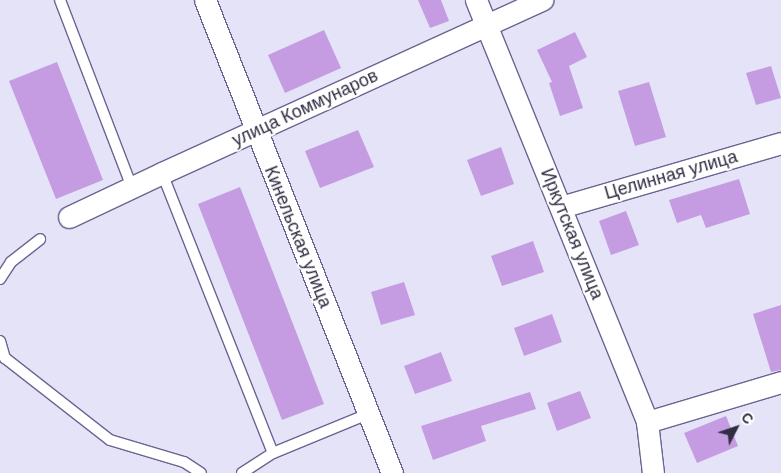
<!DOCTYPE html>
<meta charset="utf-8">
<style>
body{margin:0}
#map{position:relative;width:781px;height:473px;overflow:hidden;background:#e5e3f8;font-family:"DM Sans",sans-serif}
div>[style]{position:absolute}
.building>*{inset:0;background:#c59ce1}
.roads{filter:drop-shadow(1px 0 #6b6492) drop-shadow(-1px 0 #6b6492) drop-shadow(0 1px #6b6492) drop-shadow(0 -1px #6b6492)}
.service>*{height:10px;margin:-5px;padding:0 5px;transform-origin:5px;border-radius:5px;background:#fff}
.minor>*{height:21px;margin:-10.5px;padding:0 10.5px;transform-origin:10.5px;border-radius:10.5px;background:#fff}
span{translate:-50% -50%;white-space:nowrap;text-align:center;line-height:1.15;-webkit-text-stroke:4px #fff;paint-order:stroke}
.street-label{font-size:18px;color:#312e43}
.north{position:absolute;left:711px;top:403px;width:50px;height:50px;-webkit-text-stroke:4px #fff;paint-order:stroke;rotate:49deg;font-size:14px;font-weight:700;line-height:20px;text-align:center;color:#312e43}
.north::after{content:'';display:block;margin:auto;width:18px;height:22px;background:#312e43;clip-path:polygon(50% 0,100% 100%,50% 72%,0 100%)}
</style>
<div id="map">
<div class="building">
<div style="clip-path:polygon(418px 0,441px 0,449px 21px,430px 28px)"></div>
<div style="clip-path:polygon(324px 30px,341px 68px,285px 93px,268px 55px)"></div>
<div style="clip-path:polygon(575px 32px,587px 57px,569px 66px,583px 108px,560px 116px,549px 83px,552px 82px,537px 50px)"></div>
<div style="clip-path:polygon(57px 62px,103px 180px,56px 199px,9px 81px)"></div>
<div style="clip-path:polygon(771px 66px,781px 98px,756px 105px,746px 73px)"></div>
<div style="clip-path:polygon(649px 82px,666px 137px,635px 146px,618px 91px)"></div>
<div style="clip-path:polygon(358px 130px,374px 167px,320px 188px,305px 151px)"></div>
<div style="clip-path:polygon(501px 147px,514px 184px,481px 196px,467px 160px)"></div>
<div style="clip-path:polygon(739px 179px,750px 214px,706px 228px,701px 215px,677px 223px,669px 200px)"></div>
<div style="clip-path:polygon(240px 187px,324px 404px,282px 420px,198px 204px)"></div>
<div style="clip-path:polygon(626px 211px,639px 245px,611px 255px,599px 221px)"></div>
<div style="clip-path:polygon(533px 241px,544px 272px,502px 286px,491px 256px)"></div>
<div style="clip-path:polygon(404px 282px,415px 315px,381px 325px,371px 292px)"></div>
<div style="clip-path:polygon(781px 305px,781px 370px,771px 372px,753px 314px)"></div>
<div style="clip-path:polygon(552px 314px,562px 342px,524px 356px,514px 328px)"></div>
<div style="clip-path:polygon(441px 352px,452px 381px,415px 394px,404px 366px)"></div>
<div style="clip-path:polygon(580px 391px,591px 418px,557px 431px,547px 403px)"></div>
<div style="clip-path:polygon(530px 392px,536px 409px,481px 426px,486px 441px,433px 460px,421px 426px)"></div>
<div style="clip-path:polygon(726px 416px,738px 446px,697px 463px,684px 433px)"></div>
</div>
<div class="roads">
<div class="service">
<div style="left:60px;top:0;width:201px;rotate:69deg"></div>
<div style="left:162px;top:173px;width:301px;rotate:68.4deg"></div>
<div style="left:0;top:279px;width:20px;rotate:-57deg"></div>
<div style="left:11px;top:262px;width:37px;rotate:-38deg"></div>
<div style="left:0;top:341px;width:18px;rotate:74deg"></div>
<div style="left:5px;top:358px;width:133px;rotate:38deg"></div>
<div style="left:110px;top:440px;width:77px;rotate:16.6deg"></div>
<div style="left:184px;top:462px;width:20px;rotate:33deg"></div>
<div style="left:242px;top:473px;width:37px;rotate:-33deg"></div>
<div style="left:273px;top:453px;width:103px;rotate:-22.3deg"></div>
</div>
<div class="minor">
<div style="left:205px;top:0;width:509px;rotate:68.43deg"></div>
<div style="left:476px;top:0;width:455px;rotate:67.9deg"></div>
<div style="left:647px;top:422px;width:51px;rotate:83.3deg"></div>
<div style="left:561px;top:207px;width:229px;rotate:-16.2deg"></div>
<div style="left:69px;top:217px;width:103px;rotate:-25.3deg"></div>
<div style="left:162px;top:173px;width:418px;rotate:-24.5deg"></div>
<div style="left:647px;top:422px;width:140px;rotate:-16.6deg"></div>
</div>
</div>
<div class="street-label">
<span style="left:305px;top:108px;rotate:-25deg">улица Коммунаров</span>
<span style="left:671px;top:175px;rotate:-16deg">Целинная улица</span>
<span style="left:572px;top:234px;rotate:68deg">Иркутская улица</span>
<span style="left:298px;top:237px;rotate:68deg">Кинельская улица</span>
</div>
<div class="north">С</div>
</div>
